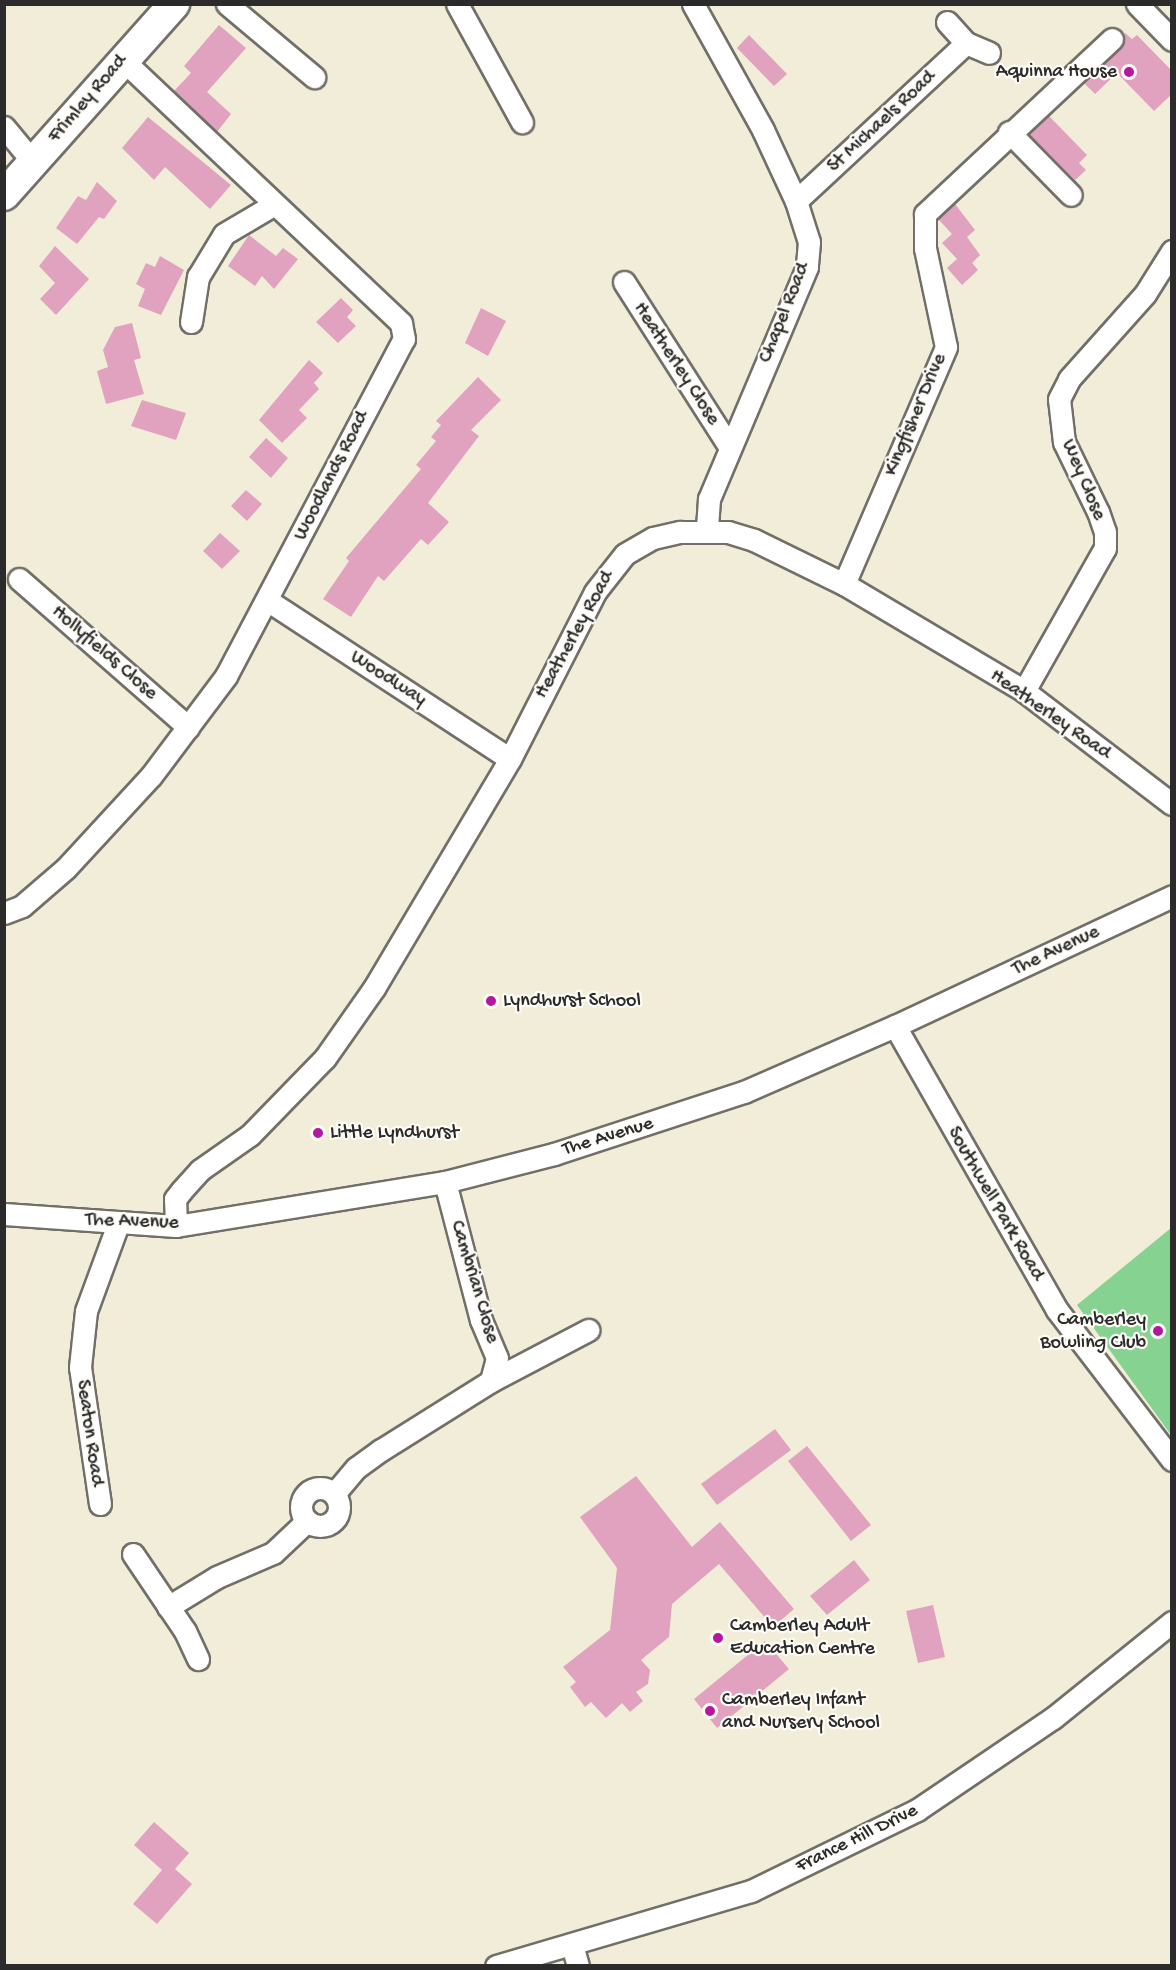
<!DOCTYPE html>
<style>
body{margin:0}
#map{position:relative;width:1176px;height:1970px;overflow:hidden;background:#f2edd8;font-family:"Gochi Hand",sans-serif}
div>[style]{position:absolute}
.green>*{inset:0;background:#86d290}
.building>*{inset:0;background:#e1a2bf}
.roads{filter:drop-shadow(2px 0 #716f68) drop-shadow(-2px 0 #716f68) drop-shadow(0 2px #716f68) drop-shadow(0 -2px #716f68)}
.street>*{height:21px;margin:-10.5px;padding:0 10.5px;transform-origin:10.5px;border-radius:10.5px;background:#fff}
.street>.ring{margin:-10.5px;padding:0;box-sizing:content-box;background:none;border:21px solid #fff;border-radius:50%}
.secondary>*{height:30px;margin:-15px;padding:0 15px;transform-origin:15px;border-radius:15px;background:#fff}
.dots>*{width:16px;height:16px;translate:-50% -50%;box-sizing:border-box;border:3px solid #fdfcf7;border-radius:50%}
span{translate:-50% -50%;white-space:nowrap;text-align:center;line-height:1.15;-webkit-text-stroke:4.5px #fdfcf7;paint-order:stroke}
.poi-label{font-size:20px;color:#2b2b2b}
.right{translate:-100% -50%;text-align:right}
.left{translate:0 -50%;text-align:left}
.street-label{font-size:20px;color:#2b2b2b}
.frame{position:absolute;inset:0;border:6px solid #2b2b2b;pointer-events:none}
</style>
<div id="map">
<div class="green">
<div style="clip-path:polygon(1171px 1228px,1171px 1435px,1077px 1305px)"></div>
</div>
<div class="building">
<div style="clip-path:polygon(219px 25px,246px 48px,207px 92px,231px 114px,217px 132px,174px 91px,191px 73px,184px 66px)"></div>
<div style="clip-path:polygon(1125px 33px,1132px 39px,1137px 35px,1172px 71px,1172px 94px,1154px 111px,1117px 73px,1095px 94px,1084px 83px,1121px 48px)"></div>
<div style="clip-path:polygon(749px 35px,787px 74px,774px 86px,737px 48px)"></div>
<div style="clip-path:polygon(1049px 116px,1087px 155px,1079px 163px,1086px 170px,1075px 180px,1029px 134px)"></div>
<div style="clip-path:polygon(148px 117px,231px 185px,210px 209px,165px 167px,154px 180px,122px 148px)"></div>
<div style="clip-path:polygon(97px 182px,117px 201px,104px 219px,99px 217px,77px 244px,56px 228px,78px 196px,86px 200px)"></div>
<div style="clip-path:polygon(955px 204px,975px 230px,967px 237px,980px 255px,972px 263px,978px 270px,962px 285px,947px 268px,957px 259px,942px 243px,952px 234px,938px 219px)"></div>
<div style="clip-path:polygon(249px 235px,276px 256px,283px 248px,298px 259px,274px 289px,262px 276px,255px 286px,228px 266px)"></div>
<div style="clip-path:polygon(55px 246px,89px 279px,56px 315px,40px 299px,55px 283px,39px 266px)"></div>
<div style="clip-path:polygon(160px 256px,184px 270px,161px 315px,138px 306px,145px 289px,136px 284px,146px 263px,155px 267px)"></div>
<div style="clip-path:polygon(341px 298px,353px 310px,347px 317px,356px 326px,338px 343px,316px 322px)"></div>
<div style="clip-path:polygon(481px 308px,506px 321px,488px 356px,465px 343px)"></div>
<div style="clip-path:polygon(132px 323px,141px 358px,134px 360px,144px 394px,106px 404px,97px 371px,108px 367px,103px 350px,115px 327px)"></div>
<div style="clip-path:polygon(309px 360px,323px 373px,314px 383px,319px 389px,299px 410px,307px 418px,282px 443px,259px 420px)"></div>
<div style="clip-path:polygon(478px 377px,501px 400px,471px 430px,479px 436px,428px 503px,449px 522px,428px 545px,421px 539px,384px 581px,378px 576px,351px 617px,323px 599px,349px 561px,346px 558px,421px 469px,416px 465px,436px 441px,431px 437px,441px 425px,436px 421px)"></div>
<div style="clip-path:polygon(142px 400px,186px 413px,176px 440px,131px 426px)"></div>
<div style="clip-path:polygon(266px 438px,288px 458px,271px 478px,249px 457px)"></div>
<div style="clip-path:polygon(246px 490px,262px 504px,247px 521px,231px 506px)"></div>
<div style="clip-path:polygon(220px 533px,240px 551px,222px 569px,203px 551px)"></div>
<div style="clip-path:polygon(775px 1429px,791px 1450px,717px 1505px,701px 1484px)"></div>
<div style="clip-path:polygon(807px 1446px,871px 1525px,851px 1541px,788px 1461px)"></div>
<div style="clip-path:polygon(636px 1476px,692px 1547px,720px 1522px,794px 1609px,773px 1627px,719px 1564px,672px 1604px,669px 1637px,641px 1660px,650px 1670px,648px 1684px,636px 1692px,643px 1701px,630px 1712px,622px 1703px,606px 1718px,591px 1702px,585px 1707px,570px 1687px,576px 1682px,563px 1667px,610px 1630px,617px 1568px,580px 1517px)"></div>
<div style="clip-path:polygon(854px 1560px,870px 1580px,827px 1615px,810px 1596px)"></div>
<div style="clip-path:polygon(933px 1605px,945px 1657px,918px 1663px,906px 1611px)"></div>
<div style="clip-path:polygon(765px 1641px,789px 1669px,717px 1728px,694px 1699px)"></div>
<div style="clip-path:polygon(154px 1822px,189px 1853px,175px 1869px,192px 1884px,157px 1924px,133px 1904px,162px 1870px,134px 1845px)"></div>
</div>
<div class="roads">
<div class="street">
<div style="left:227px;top:4px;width:114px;rotate:40deg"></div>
<div style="left:457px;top:4px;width:135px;rotate:61.2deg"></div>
<div style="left:693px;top:4px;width:144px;rotate:60.9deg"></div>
<div style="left:763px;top:130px;width:78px;rotate:65.1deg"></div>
<div style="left:796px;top:201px;width:43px;rotate:72.4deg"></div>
<div style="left:809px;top:242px;width:25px;rotate:95deg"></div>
<div style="left:807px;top:267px;width:252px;rotate:112.9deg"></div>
<div style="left:709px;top:499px;width:31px;rotate:94deg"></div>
<div style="left:1137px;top:4px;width:50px;rotate:45.8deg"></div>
<div style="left:947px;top:22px;width:28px;rotate:48deg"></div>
<div style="left:966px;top:43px;width:25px;rotate:23deg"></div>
<div style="left:4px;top:127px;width:45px;rotate:50.4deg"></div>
<div style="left:1009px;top:132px;width:88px;rotate:45.5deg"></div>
<div style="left:796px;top:201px;width:232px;rotate:-42.9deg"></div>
<div style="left:624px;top:282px;width:195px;rotate:57.4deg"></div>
<div style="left:191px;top:322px;width:46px;rotate:-81.2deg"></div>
<div style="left:198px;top:277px;width:50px;rotate:-58.8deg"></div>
<div style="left:224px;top:234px;width:59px;rotate:-30.5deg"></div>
<div style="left:19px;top:579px;width:225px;rotate:41.2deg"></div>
<div style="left:844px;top:584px;width:258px;rotate:-66.7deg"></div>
<div style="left:946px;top:347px;width:101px;rotate:-102deg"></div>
<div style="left:925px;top:248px;width:34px;rotate:-90deg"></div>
<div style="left:925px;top:214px;width:256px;rotate:-43.1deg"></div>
<div style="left:267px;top:600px;width:290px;rotate:33.2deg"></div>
<div style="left:1024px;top:691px;width:164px;rotate:-60.5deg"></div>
<div style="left:1105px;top:548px;width:16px;rotate:-90deg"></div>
<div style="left:1105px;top:532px;width:21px;rotate:-109deg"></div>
<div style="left:1098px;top:512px;width:78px;rotate:-115.9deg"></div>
<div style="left:1064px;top:442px;width:43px;rotate:-96.6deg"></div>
<div style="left:1059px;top:399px;width:22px;rotate:-63deg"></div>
<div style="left:1069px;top:379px;width:114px;rotate:-48.2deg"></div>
<div style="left:1145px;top:294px;width:51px;rotate:-57.9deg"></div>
<div style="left:4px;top:913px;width:19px;rotate:-21deg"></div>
<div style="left:22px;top:906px;width:58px;rotate:-40.8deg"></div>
<div style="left:66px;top:868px;width:125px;rotate:-47.3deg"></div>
<div style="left:151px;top:776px;width:125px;rotate:-53.1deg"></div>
<div style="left:226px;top:676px;width:381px;rotate:-62.2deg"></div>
<div style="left:404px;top:339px;width:16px;rotate:-101deg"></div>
<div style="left:401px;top:323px;width:383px;rotate:-136.6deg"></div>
<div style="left:895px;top:1026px;width:327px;rotate:60.3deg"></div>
<div style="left:1057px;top:1310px;width:189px;rotate:52.5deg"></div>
<div style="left:445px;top:1182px;width:143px;rotate:75.4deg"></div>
<div style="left:481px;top:1320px;width:41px;rotate:67.2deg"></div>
<div style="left:497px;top:1358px;width:24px;rotate:105deg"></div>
<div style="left:4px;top:1214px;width:172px;rotate:4deg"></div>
<div style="left:176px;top:1226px;width:273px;rotate:-9.3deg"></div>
<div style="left:445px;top:1182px;width:113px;rotate:-14.4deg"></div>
<div style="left:554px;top:1154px;width:200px;rotate:-18.1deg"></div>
<div style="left:744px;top:1092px;width:165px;rotate:-23.6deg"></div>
<div style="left:895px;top:1026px;width:306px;rotate:-25.1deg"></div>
<div style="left:176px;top:1226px;width:27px;rotate:-92deg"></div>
<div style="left:175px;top:1199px;width:11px;rotate:-52deg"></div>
<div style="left:182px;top:1190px;width:27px;rotate:-48deg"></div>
<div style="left:200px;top:1170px;width:61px;rotate:-35deg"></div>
<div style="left:250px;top:1135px;width:107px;rotate:-45.8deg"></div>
<div style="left:325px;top:1058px;width:85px;rotate:-55deg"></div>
<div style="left:374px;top:988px;width:266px;rotate:-59.3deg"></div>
<div style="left:510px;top:759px;width:187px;rotate:-63deg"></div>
<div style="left:595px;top:592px;width:48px;rotate:-51.7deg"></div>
<div style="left:625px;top:554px;width:32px;rotate:-30deg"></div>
<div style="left:653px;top:538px;width:28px;rotate:-13deg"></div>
<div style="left:680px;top:532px;width:48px"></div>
<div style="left:728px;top:532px;width:27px;rotate:17deg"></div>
<div style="left:754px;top:540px;width:100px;rotate:26.1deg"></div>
<div style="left:844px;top:584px;width:209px;rotate:30.7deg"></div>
<div style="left:1024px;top:691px;width:186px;rotate:37.4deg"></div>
<div class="ring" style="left:301px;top:1488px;width:17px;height:17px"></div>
<div style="left:334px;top:1494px;width:34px;rotate:-50deg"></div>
<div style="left:356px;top:1468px;width:31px;rotate:-36deg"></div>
<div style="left:381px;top:1450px;width:130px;rotate:-32.1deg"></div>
<div style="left:491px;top:1381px;width:110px;rotate:-27.7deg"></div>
<div style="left:100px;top:1504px;width:138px;rotate:-98.3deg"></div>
<div style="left:80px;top:1367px;width:56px;rotate:-83.9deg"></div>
<div style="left:86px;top:1311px;width:93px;rotate:-69.8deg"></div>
<div style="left:133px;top:1554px;width:93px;rotate:56deg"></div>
<div style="left:185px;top:1631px;width:31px;rotate:65deg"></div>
<div style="left:168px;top:1607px;width:57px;rotate:-31.5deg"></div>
<div style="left:217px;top:1577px;width:61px;rotate:-23.2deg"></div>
<div style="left:273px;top:1553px;width:47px;rotate:-43.3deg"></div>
<div style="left:572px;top:1945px;width:22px;rotate:74deg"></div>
<div style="left:496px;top:1966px;width:266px;rotate:-16.4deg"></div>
<div style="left:751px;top:1891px;width:185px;rotate:-26deg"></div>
<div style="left:917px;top:1810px;width:164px;rotate:-34.1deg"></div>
<div style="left:1053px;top:1718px;width:153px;rotate:-38.9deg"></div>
</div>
<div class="secondary">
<div style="left:4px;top:195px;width:256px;rotate:-48.3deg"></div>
</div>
</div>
<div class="dots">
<div style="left:1129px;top:72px;background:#b5179e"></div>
<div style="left:491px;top:1001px;background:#b5179e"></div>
<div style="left:318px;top:1133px;background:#b5179e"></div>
<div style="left:1158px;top:1331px;background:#b5179e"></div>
<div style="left:718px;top:1638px;background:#b5179e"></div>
<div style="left:710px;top:1711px;background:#b5179e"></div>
</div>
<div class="poi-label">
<span class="right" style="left:1117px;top:72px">Aquinna House</span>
<span class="left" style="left:503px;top:1001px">Lyndhurst School</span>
<span class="left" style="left:330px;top:1133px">Little Lyndhurst</span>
<span class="right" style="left:1146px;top:1332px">Camberley<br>Bowling Club</span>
<span class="left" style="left:730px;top:1638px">Camberley Adult<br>Education Centre</span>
<span class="left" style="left:722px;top:1712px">Camberley Infant<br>and Nursery School</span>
</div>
<div class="street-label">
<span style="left:88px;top:99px;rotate:-49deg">Frimley Road</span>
<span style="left:882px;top:122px;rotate:-43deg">St Michaels Road</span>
<span style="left:785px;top:313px;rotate:-68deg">Chapel Road</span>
<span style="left:676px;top:364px;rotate:57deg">Heatherley Close</span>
<span style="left:916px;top:415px;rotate:-67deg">Kingfisher Drive</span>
<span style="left:332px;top:476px;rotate:-63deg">Woodlands Road</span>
<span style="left:1083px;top:480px;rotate:67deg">Wey Close</span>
<span style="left:575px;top:635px;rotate:-61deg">Heatherley Road</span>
<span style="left:104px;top:653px;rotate:41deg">Hollyfields Close</span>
<span style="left:388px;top:679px;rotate:33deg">Woodway</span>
<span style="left:1050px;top:715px;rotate:35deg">Heatherley Road</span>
<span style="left:1056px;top:951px;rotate:-25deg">The Avenue</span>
<span style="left:608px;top:1137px;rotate:-17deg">The Avenue</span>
<span style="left:995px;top:1204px;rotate:60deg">Southwell Park Road</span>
<span style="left:132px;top:1222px;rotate:2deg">The Avenue</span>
<span style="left:474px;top:1282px;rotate:73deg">Cambrian Close</span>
<span style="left:89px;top:1433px;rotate:82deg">Seaton Road</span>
<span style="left:857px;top:1839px;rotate:-26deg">France Hill Drive</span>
</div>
<div class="frame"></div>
</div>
